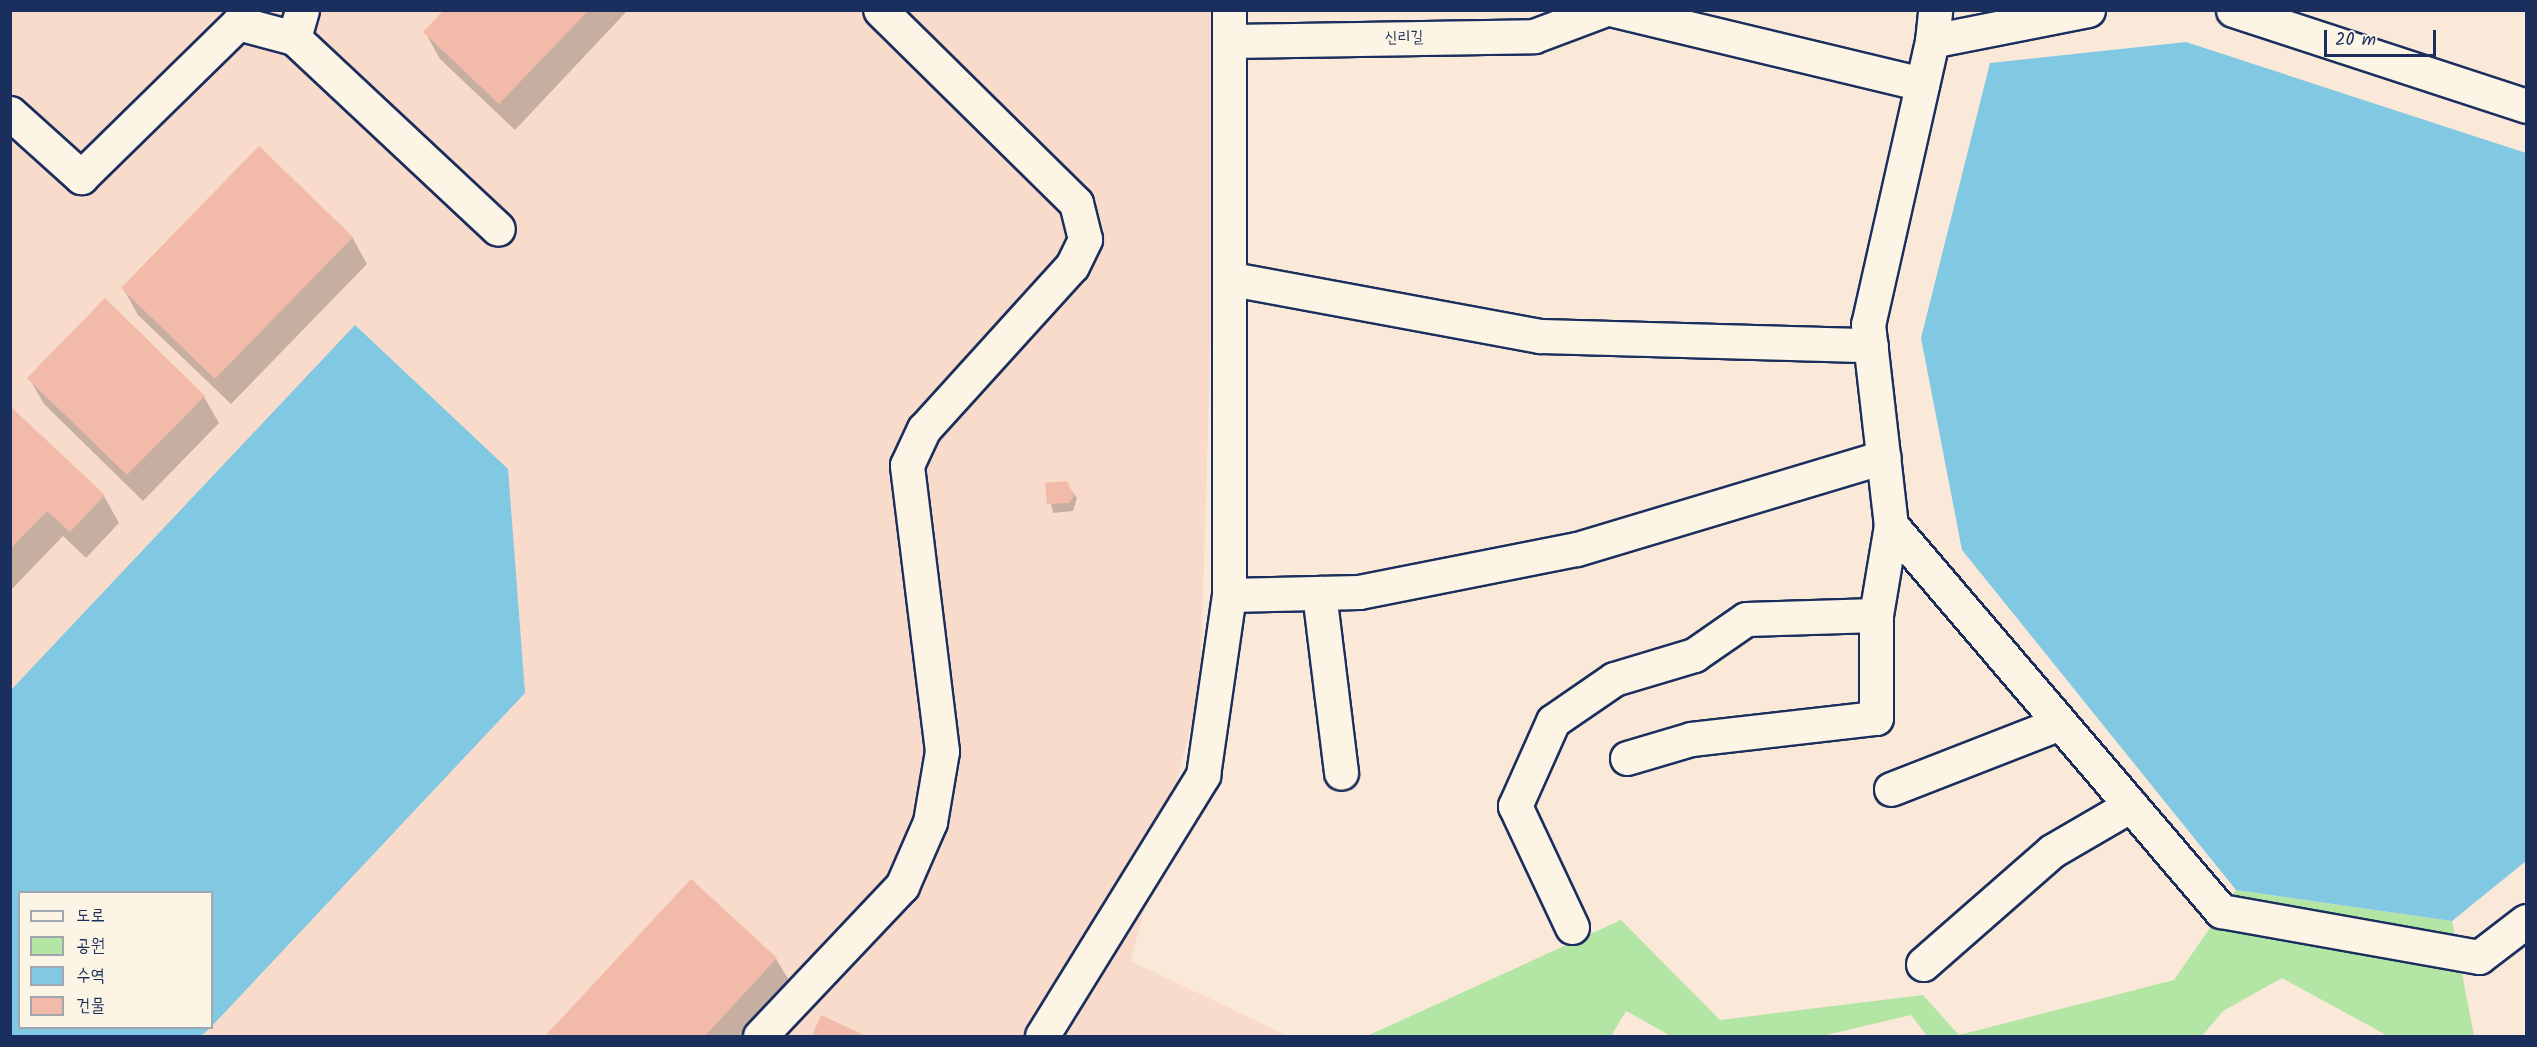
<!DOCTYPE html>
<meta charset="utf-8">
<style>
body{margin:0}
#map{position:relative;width:2537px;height:1047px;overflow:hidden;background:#fae9d9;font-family:Kalam,"Poor Story",sans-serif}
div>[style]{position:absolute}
.built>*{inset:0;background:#f8dbca}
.green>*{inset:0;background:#b3e5a5}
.water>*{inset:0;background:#81c8e2}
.shadow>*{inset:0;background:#0003}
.building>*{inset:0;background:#f2baa8}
.roads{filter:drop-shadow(2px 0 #1b2f5e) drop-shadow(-2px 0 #1b2f5e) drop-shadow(0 2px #1b2f5e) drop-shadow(0 -2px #1b2f5e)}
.minor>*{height:33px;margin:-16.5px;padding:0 16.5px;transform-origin:16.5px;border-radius:16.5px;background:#fcf5e5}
span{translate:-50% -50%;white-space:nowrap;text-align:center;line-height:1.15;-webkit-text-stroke:4.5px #fcf5e5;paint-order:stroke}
.street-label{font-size:16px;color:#1b2f5e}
.frame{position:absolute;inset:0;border:12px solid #1b2f5e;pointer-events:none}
.legend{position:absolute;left:18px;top:891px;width:195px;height:138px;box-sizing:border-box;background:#fcf5e5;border:2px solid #a2a6af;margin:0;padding:8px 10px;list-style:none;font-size:18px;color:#1b2f5e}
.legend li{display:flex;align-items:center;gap:12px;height:30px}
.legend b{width:30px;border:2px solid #a2a6af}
.scale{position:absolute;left:2324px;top:30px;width:112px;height:27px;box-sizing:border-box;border:3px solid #1b2f5e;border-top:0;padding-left:8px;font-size:18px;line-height:21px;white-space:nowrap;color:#1b2f5e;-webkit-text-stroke:4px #fcf5e5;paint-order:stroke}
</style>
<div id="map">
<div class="built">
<div style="clip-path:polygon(evenodd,10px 11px,1221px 11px,1200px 691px,1131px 961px,1288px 1036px,11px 1036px,10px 11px,20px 892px,212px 892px,212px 1028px,20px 1028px,20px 892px)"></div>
</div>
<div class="green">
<div style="clip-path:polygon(2236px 890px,2452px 921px,2474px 1036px,2388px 1036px,2282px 978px,2223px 1011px,2202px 1036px,1927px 1036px,1911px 1015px,1822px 1036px,1671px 1036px,1626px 1011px,1611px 1036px,1367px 1036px,1621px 920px,1720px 1020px,1923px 995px,1959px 1035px,2174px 980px)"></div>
</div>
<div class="water">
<div style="clip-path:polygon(2186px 42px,2526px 153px,2526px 861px,2452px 921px,2236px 890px,1962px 550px,1921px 338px,1990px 63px)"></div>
<div style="clip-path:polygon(355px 325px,508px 469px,525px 693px,212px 1026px,212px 892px,20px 892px,20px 1028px,210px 1028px,201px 1036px,11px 1036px,11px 690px)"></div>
</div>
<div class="shadow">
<div style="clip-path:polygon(446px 10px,628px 10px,515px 130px,440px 59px,425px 32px)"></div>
<div style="clip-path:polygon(352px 237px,367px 264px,231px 404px,138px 315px,123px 288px)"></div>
<div style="clip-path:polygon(29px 378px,204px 397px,219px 423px,143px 501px,44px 404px)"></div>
<div style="clip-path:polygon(10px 408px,104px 496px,119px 523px,86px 558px,63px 536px,10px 591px)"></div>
<div style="clip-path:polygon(1066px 483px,1077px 498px,1073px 511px,1053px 513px,1047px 484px)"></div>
<div style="clip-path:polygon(691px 881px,776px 959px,796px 992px,755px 1036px,547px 1036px)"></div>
<div style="clip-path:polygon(822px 1017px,863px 1036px,814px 1036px)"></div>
</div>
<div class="building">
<div style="clip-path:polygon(444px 10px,589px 10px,499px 104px,423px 32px)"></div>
<div style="clip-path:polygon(259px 146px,353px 237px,215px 379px,121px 288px)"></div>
<div style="clip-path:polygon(105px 298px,205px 396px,127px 475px,27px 378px)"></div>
<div style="clip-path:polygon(10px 406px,105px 495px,70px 532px,47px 511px,10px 549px)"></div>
<div style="clip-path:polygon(1067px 481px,1074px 496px,1069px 503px,1047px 504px,1045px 483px)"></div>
<div style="clip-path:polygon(691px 879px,777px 958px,705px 1036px,545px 1036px)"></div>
<div style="clip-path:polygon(821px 1015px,866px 1036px,812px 1036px)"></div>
</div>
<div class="roads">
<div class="minor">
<div style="left:302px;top:10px;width:29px;rotate:106deg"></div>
<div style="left:294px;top:38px;width:279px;rotate:43.1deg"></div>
<div style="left:1614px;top:10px;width:317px;rotate:13.5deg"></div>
<div style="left:2088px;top:10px;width:159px;rotate:168.8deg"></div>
<div style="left:1932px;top:41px;width:290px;rotate:102.7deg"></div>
<div style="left:1868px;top:324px;width:202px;rotate:83.5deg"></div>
<div style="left:1891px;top:525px;width:508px;rotate:49.47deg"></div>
<div style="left:2221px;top:911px;width:262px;rotate:10.1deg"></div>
<div style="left:2479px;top:957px;width:59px;rotate:-37.5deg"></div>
<div style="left:2233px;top:10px;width:308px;rotate:18.1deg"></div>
<div style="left:1231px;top:41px;width:303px;rotate:-0.9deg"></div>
<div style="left:1534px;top:36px;width:74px;rotate:-20.6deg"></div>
<div style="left:1932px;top:41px;width:31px;rotate:-84deg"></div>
<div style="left:10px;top:113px;width:96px;rotate:42deg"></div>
<div style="left:81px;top:177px;width:220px;rotate:-44.4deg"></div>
<div style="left:238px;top:23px;width:58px;rotate:15deg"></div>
<div style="left:1232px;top:279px;width:313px;rotate:10.5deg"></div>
<div style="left:1540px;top:336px;width:331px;rotate:1.6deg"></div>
<div style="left:1319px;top:593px;width:181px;rotate:83deg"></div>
<div style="left:1229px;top:595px;width:130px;rotate:-1.3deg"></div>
<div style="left:1359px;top:592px;width:222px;rotate:-11.2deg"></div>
<div style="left:1577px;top:549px;width:320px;rotate:-16.7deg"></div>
<div style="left:1627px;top:758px;width:67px;rotate:-16.5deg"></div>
<div style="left:1691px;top:739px;width:186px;rotate:-6.5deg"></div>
<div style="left:1876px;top:718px;width:103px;rotate:-90deg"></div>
<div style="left:1876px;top:615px;width:91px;rotate:-80.5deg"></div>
<div style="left:1891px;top:789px;width:181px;rotate:-21.3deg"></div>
<div style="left:1572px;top:927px;width:134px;rotate:-115.2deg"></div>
<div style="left:1515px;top:806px;width:93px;rotate:-65.9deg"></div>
<div style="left:1553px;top:721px;width:74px;rotate:-34.5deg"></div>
<div style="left:1614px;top:679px;width:84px;rotate:-16.7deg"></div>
<div style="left:1694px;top:655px;width:63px;rotate:-34.7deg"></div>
<div style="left:1746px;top:619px;width:130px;rotate:-1.8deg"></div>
<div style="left:1923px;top:964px;width:171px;rotate:-41.2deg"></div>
<div style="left:2052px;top:851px;width:91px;rotate:-30.2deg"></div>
<div style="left:760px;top:1036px;width:207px;rotate:-46.6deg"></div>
<div style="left:902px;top:886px;width:70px;rotate:-66.4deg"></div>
<div style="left:930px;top:822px;width:72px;rotate:-80.4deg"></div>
<div style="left:942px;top:751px;width:288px;rotate:-97deg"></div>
<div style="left:907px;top:465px;width:40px;rotate:-65deg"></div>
<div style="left:924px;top:429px;width:220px;rotate:-47.8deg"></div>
<div style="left:1072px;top:266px;width:30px;rotate:-64deg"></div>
<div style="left:1085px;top:239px;width:37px;rotate:-104deg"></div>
<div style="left:1076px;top:203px;width:275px;rotate:-135.4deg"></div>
<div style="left:1042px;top:1036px;width:307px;rotate:-58.3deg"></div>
<div style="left:1203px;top:775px;width:182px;rotate:-81.8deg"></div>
<div style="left:1229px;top:595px;width:585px;rotate:-90deg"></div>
</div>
</div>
<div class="street-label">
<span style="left:1404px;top:38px;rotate:-1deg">신리길</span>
</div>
<div class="frame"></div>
<ul class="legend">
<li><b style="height:8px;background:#fcf5e5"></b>도로</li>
<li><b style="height:16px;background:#b3e5a5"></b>공원</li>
<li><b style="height:16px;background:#81c8e2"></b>수역</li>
<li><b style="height:16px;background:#f2baa8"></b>건물</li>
</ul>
<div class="scale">20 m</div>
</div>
